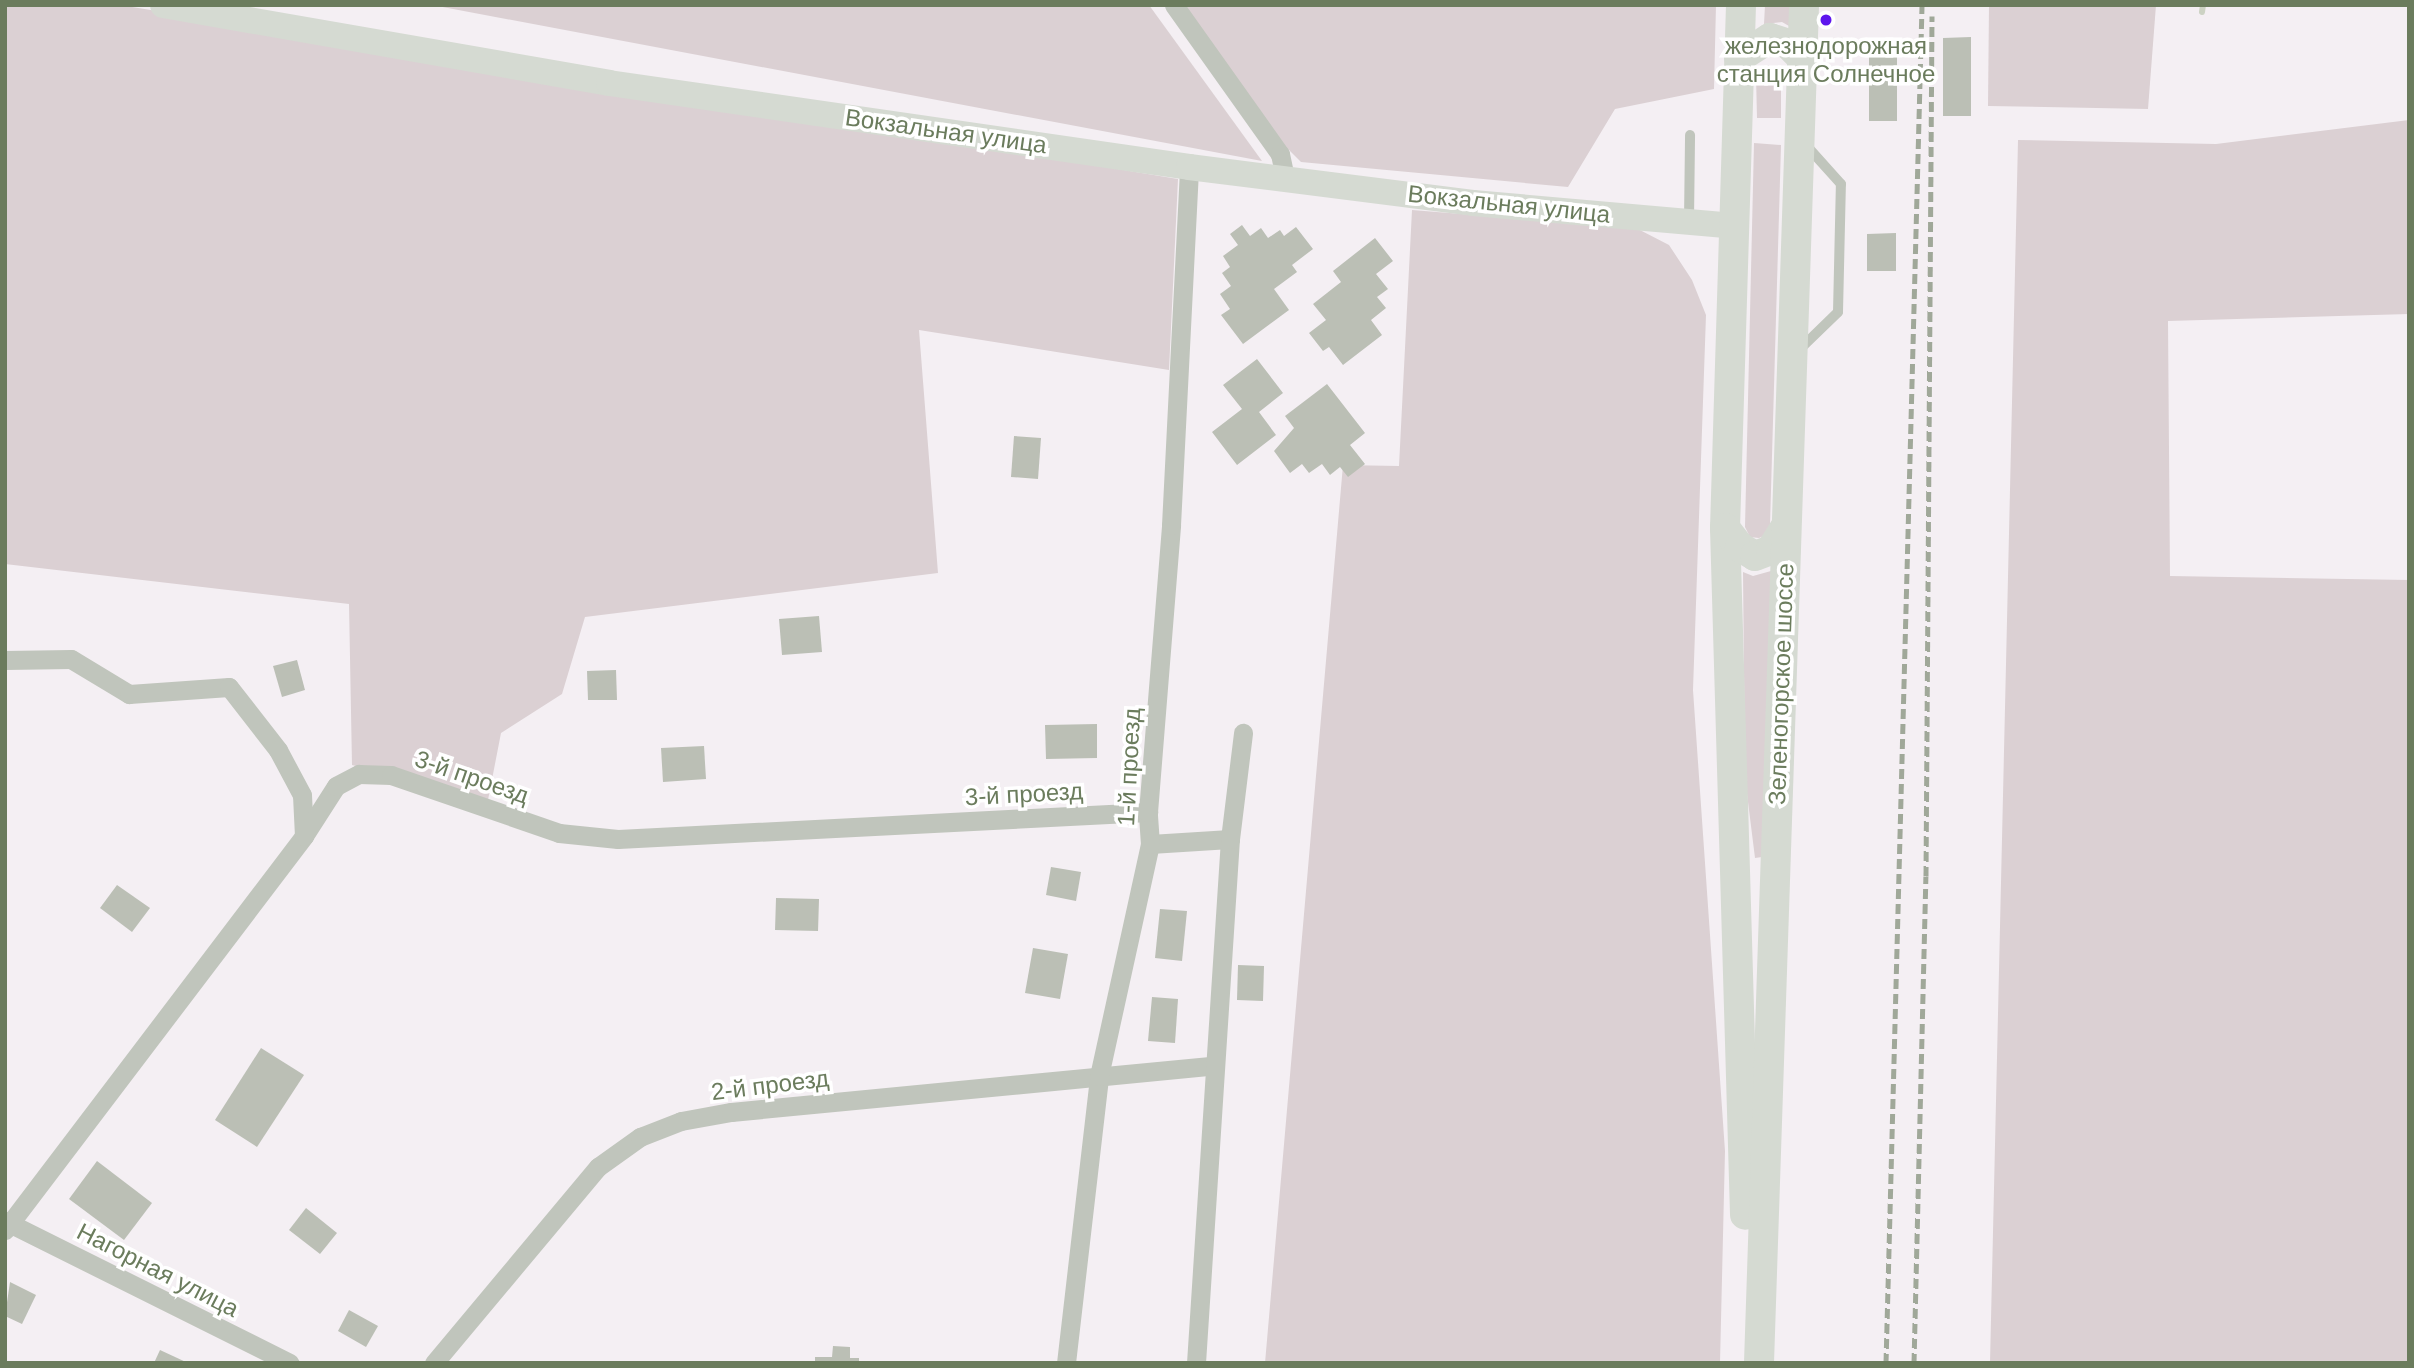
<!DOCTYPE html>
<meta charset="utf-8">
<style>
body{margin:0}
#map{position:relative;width:2414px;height:1368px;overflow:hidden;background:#f4eff3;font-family:Helvetica,sans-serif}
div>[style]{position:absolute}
.green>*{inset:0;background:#dbd0d3}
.stream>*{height:6px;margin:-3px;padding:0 3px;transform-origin:3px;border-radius:3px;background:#ccd2c3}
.building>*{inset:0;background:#bbbfb5}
.lane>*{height:10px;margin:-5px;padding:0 5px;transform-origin:5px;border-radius:5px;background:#c0c5bc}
.street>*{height:19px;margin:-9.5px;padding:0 9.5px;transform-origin:9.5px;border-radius:9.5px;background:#c0c5bc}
.secondary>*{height:26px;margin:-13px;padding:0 13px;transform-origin:13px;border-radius:13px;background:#d5dad2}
.primary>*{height:30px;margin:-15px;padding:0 15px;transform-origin:15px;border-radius:15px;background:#d5dad2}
.rail>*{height:5px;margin-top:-2.5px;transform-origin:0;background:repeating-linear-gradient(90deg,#a0a899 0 10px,transparent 0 15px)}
.dots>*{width:19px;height:19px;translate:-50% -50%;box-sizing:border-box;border:4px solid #fff;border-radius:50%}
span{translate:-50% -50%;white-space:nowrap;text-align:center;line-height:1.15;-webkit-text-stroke:7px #fff;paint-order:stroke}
.poi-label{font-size:24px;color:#6b7c5d}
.street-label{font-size:24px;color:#6b7c5d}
.frame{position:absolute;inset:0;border:7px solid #6b7c5d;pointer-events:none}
</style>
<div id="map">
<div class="green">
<div style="clip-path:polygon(5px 5px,120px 5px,1178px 179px,1169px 370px,919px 330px,938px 573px,585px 617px,562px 694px,501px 733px,488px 800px,352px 765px,349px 604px,5px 564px)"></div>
<div style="clip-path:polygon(432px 5px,1149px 5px,1262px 161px)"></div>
<div style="clip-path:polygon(1182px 5px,1716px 5px,1714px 89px,1615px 109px,1568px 187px,1301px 162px,1277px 138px)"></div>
<div style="clip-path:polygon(1765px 5px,1789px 5px,1789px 26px,1782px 22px,1764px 24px)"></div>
<div style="clip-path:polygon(1989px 5px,2156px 5px,2148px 109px,1988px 106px)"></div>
<div style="clip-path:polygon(1768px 65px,1781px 74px,1781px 118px,1757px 118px,1756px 75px)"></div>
<div style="clip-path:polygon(2409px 120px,2409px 314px,2168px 321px,2170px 576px,2409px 580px,2409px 1363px,1990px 1363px,2018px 140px,2216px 144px)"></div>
<div style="clip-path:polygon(1754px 143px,1781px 145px,1770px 525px,1766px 535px,1759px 538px,1750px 537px,1745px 527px)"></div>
<div style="clip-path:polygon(1412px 210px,1636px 228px,1669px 245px,1692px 280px,1706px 315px,1693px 690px,1725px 1151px,1720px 1363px,1265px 1363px,1343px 465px,1399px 466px)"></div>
<div style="clip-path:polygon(1771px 571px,1762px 857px,1755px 858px,1745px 778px,1743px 572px,1753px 576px)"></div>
</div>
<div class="stream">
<div style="left:2202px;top:12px;width:7px;rotate:-82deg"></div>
</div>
<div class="building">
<div style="clip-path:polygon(1971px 37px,1971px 116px,1943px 116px,1943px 38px)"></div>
<div style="clip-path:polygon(1869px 42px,1897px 42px,1897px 121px,1869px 121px)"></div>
<div style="clip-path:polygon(1242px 225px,1250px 236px,1261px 228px,1268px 238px,1280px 230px,1284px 236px,1296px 227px,1313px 249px,1292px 265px,1297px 272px,1274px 289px,1289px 310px,1243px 344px,1221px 315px,1230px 309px,1220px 294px,1231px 286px,1222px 273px,1230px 267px,1223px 256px,1238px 245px,1230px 234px)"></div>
<div style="clip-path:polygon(1896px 233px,1896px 271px,1867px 271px,1867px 234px)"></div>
<div style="clip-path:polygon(1375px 238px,1393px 261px,1376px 274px,1388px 289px,1377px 297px,1386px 308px,1371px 320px,1382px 335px,1343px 365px,1329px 347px,1323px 351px,1309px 333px,1326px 320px,1313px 304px,1341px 282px,1333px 271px)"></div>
<div style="clip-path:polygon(1257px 359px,1283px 393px,1259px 412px,1276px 435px,1237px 465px,1212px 432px,1242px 409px,1223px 385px)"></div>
<div style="clip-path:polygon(1327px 384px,1365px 433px,1350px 445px,1365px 464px,1348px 477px,1340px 467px,1330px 475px,1322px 464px,1309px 473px,1302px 464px,1290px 473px,1274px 451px,1294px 428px,1285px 416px)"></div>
<div style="clip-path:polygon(1014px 436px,1041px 438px,1038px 479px,1011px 477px)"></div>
<div style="clip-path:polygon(819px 616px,822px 652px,782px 655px,779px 619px)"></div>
<div style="clip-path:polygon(297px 660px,305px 690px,282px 697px,273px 666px)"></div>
<div style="clip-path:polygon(616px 670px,617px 700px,588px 700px,587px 671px)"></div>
<div style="clip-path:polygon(1097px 724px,1097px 758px,1046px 759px,1045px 725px)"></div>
<div style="clip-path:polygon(704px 746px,706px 779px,663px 782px,661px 748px)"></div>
<div style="clip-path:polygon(1051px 867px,1081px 872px,1076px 901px,1046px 895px)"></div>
<div style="clip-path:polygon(117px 885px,150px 908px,132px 932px,100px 908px)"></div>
<div style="clip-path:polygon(776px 898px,819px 899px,818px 931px,775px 930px)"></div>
<div style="clip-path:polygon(1160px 909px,1187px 911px,1182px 961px,1155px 958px)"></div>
<div style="clip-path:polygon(1033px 948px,1068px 954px,1060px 999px,1025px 993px)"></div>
<div style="clip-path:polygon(1238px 965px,1264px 966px,1263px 1001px,1237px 1000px)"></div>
<div style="clip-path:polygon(1152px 997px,1178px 999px,1175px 1043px,1148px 1041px)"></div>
<div style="clip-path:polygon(261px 1048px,304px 1075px,257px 1147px,215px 1120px)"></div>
<div style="clip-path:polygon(97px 1161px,152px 1203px,124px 1240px,69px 1199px)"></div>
<div style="clip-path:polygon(306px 1208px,337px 1233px,320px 1254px,289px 1230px)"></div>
<div style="clip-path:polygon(10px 1282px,36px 1295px,22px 1324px,5px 1316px)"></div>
<div style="clip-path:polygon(349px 1310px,378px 1326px,366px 1347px,338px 1331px)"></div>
<div style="clip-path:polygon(833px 1346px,850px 1347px,850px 1358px,859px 1358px,859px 1363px,815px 1363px,815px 1357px,832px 1357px)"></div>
<div style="clip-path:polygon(160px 1350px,188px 1363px,154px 1363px)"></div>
</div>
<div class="lane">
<div style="left:1689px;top:221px;width:86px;rotate:-89.3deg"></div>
<div style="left:1800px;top:349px;width:53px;rotate:-44.2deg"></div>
<div style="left:1838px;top:312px;width:128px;rotate:-88.7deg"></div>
<div style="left:1841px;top:184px;width:52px;rotate:-131.9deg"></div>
</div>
<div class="street">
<div style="left:1174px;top:5px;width:183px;rotate:54.6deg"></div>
<div style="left:1280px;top:154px;width:25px;rotate:78deg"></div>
<div style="left:5px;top:660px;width:66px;rotate:-0.9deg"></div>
<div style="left:71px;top:659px;width:68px;rotate:31.1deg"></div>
<div style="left:129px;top:694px;width:100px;rotate:-4deg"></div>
<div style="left:229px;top:687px;width:80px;rotate:52.1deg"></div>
<div style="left:278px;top:750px;width:51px;rotate:61.9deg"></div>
<div style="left:302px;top:795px;width:41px;rotate:87.2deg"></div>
<div style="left:1150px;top:844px;width:80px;rotate:-3.6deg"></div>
<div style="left:5px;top:1221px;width:318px;rotate:26.5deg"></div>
<div style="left:5px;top:1230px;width:495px;rotate:-52.8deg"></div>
<div style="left:304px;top:836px;width:59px;rotate:-57.4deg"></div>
<div style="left:336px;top:786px;width:26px;rotate:-28deg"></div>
<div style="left:359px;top:774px;width:32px;rotate:2deg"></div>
<div style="left:391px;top:775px;width:178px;rotate:19deg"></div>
<div style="left:559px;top:833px;width:59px;rotate:5.8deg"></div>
<div style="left:618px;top:839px;width:531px;rotate:-2.92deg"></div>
<div style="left:434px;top:1363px;width:256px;rotate:-50.1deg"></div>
<div style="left:598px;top:1167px;width:52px;rotate:-35.5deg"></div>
<div style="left:640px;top:1137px;width:44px;rotate:-21.3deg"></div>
<div style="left:681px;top:1121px;width:51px;rotate:-10.2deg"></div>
<div style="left:731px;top:1112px;width:484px;rotate:-5.5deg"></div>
<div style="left:1066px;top:1363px;width:289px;rotate:-83.4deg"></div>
<div style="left:1099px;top:1076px;width:238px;rotate:-77.6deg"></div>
<div style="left:1150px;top:844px;width:32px;rotate:-94deg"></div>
<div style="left:1148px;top:812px;width:288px;rotate:-85.4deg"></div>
<div style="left:1171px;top:525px;width:358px;rotate:-87.1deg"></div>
<div style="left:1196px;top:1363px;width:525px;rotate:-86.29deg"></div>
<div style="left:1230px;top:839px;width:107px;rotate:-83deg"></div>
</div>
<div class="secondary">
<div style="left:163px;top:5px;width:453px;rotate:9.9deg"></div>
<div style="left:609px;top:83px;width:586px;rotate:8.24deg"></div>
<div style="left:1189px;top:167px;width:286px;rotate:7.2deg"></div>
<div style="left:1473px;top:203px;width:262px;rotate:5deg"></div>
</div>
<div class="primary">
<div style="left:1741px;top:5px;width:523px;rotate:91.75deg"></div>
<div style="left:1725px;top:528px;width:687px;rotate:88.33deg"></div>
<div style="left:1739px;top:58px;width:37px;rotate:-33deg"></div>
<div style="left:1770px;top:38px;width:19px;rotate:18deg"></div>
<div style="left:1788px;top:44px;width:21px;rotate:45deg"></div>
<div style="left:1725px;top:528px;width:24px;rotate:52deg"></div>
<div style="left:1740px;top:547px;width:17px;rotate:31deg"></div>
<div style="left:1755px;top:556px;width:17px;rotate:-21deg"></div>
<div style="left:1771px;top:550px;width:26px;rotate:-58deg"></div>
<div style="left:1759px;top:1363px;width:1359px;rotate:-88.1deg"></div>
</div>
<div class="rail">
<div style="left:1886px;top:1363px;width:1358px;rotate:-88.48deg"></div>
<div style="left:1914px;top:1363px;width:487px;rotate:-88.6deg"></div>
<div style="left:1926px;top:876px;width:860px;rotate:-89.6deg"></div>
</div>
<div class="dots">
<div style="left:1826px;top:20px;background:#5e16ed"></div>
</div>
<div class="poi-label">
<span style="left:1826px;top:60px">железнодорожная<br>станция Солнечное</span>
</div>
<div class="street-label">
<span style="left:946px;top:131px;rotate:8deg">Вокзальная улица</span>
<span style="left:1509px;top:204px;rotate:6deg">Вокзальная улица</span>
<span style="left:1781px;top:684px;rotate:-88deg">Зеленогорское шоссе</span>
<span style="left:1129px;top:767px;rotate:-87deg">1-й проезд</span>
<span style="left:472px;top:777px;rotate:19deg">3-й проезд</span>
<span style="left:1024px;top:794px;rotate:-3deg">3-й проезд</span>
<span style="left:770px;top:1085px;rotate:-7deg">2-й проезд</span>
<span style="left:158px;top:1270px;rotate:27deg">Нагорная улица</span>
</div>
<div class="frame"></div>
</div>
